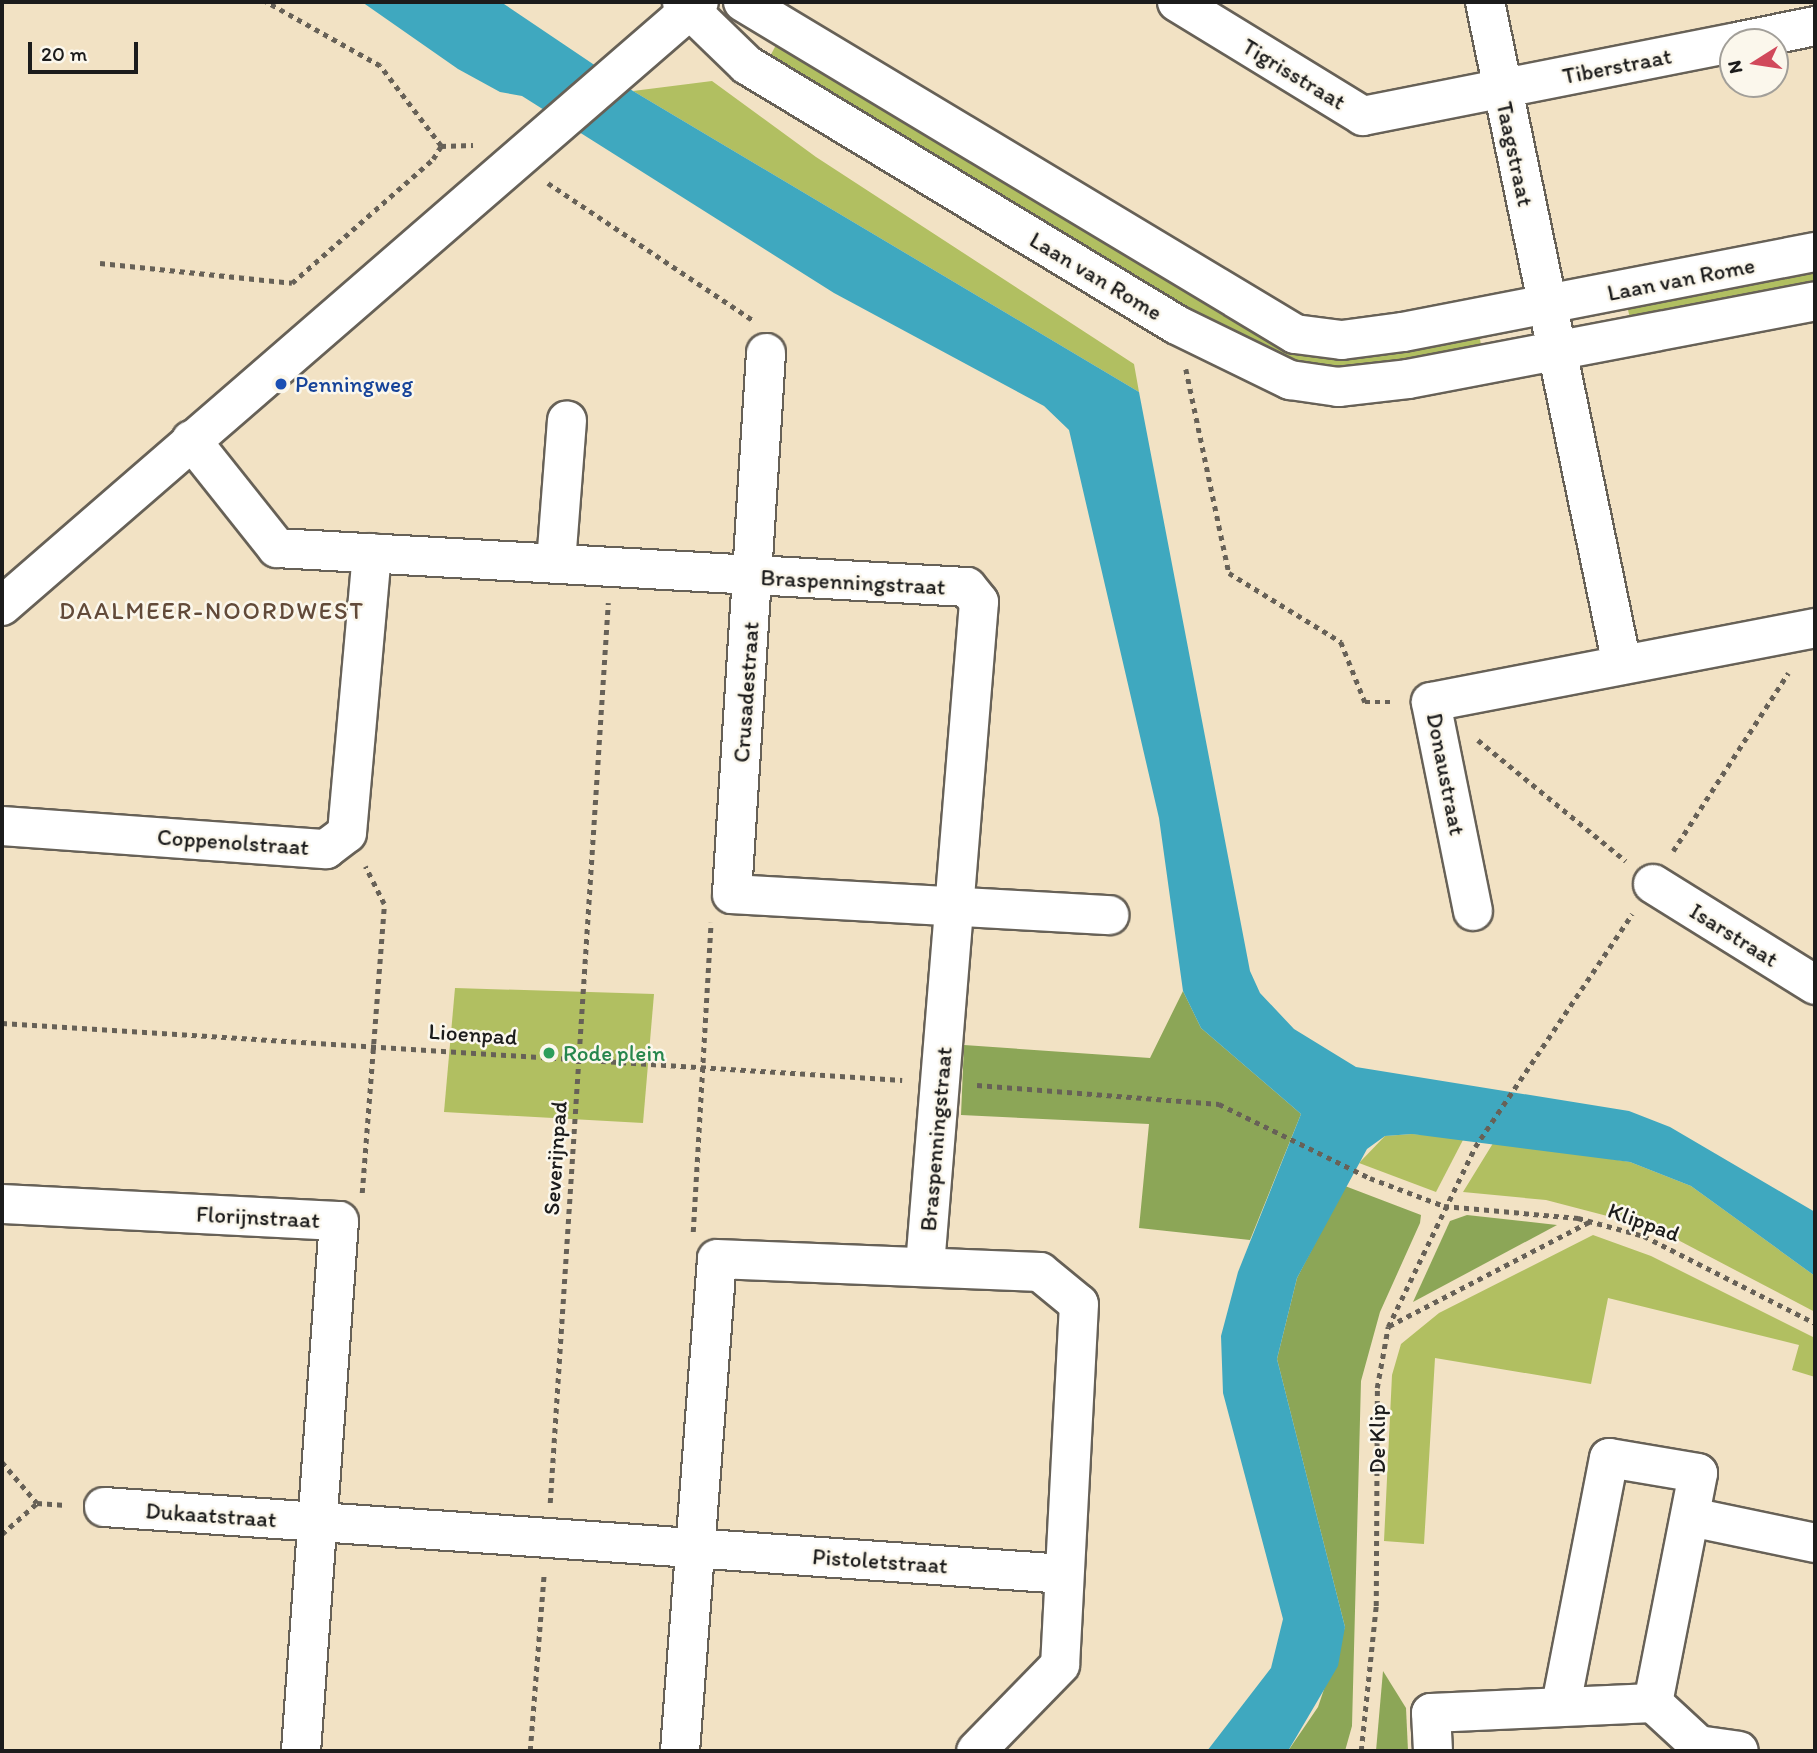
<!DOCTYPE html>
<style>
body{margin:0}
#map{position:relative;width:1817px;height:1753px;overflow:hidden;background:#f2e2c4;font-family:Itim,sans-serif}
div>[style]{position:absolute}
.green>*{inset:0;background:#b1bf61}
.forest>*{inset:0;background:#8ca657}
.water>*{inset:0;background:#3fa8bf}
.path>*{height:4.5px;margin-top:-2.25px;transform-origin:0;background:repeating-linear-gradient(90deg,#676157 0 5px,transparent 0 10px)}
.roads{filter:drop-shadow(2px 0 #676157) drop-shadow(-2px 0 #676157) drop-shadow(0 2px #676157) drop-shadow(0 -2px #676157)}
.minor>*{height:38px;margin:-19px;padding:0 19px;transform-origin:19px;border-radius:19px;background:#fff}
.dots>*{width:19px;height:19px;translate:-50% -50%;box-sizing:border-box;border:4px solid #fbf7ec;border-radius:50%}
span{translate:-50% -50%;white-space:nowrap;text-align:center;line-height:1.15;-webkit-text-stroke:5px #fbf7ec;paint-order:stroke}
.street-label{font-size:23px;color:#1c1c1c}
.transit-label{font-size:23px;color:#164399}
.left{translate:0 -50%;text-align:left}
.leisure-label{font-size:23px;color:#27864d}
.neighbourhood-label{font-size:24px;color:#624a39;letter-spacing:2px}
.frame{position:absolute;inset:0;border:4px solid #1c1c1c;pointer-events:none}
.north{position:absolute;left:1719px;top:28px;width:70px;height:70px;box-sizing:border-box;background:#fbf7ec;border:2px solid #a29f99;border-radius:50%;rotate:258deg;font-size:19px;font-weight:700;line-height:28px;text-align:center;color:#1c1c1c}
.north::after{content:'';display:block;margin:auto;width:24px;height:32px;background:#d1495b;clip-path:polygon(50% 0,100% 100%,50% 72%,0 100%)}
.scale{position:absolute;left:28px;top:42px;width:110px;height:32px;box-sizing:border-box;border:4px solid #1c1c1c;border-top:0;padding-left:9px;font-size:21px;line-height:24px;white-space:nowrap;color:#1c1c1c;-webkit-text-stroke:5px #fbf7ec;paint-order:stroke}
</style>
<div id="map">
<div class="green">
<div style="clip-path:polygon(776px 45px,1216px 309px,1287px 345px,1479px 333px,1483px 357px,1403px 373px,1262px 362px,765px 66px)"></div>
<div style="clip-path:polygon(712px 81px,816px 157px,1134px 364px,1139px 392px,633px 91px)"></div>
<div style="clip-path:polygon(1815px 264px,1815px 285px,1631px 322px,1626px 302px)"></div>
<div style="clip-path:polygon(455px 988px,654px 994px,643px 1123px,444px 1112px)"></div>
<div style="clip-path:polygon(1412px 1134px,1464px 1138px,1436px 1192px,1359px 1163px,1385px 1136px)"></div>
<div style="clip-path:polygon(1495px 1140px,1630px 1162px,1691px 1186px,1815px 1276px,1815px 1312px,1657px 1229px,1546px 1200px,1463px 1192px)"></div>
<div style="clip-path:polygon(1593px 1235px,1651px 1256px,1815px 1338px,1815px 1377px,1792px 1370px,1799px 1345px,1608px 1298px,1591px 1384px,1435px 1358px,1424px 1544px,1384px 1541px,1392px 1375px,1401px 1344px,1439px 1313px)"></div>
</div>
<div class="forest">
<div style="clip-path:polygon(1183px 991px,1201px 1028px,1301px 1114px,1250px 1240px,1139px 1228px,1149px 1124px,961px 1115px,964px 1045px,1150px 1058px)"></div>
<div style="clip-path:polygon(1345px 1186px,1421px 1215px,1420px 1223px,1380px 1312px,1361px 1381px,1352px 1726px,1345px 1751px,1288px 1751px,1318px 1707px,1345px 1627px,1277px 1359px,1297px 1278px)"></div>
<div style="clip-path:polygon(1467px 1215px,1557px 1225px,1413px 1302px,1450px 1221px)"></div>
<div style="clip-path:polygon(1383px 1671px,1406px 1708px,1408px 1751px,1376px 1751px)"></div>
</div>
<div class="water">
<div style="clip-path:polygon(362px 2px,501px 2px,633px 91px,1139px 392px,1250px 971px,1260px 993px,1294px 1029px,1356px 1067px,1629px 1111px,1670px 1127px,1815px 1212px,1815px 1276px,1691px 1186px,1630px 1162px,1412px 1134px,1385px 1136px,1367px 1149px,1297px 1278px,1277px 1359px,1345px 1627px,1338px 1666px,1288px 1751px,1207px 1751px,1271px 1668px,1283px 1619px,1223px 1393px,1221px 1336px,1238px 1272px,1301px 1114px,1201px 1028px,1183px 991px,1159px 818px,1069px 430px,1044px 406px,834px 293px,522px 96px,500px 92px,458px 69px)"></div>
</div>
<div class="path">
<div style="left:441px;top:146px;width:32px;rotate:-2deg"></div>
<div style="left:548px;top:183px;width:247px;rotate:33.8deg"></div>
<div style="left:100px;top:263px;width:193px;rotate:5.9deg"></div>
<div style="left:292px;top:283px;width:188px;rotate:-41.3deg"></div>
<div style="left:433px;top:159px;width:15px;rotate:-58deg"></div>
<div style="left:441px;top:146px;width:101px;rotate:-127.3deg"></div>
<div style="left:380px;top:66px;width:131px;rotate:-150.7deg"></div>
<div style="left:1186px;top:369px;width:208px;rotate:78.1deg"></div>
<div style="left:1229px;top:573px;width:132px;rotate:31.6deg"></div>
<div style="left:1341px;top:642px;width:65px;rotate:68.2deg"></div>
<div style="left:1365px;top:702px;width:30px"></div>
<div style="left:1478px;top:740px;width:191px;rotate:39.3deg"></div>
<div style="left:1673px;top:851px;width:212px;rotate:-57.1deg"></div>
<div style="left:2px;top:1023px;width:902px;rotate:3.62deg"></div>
<div style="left:977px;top:1085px;width:243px;rotate:4.5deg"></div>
<div style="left:1219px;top:1104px;width:168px;rotate:26.1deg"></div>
<div style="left:1370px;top:1178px;width:79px;rotate:20.7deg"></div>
<div style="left:1444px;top:1206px;width:135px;rotate:5.1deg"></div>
<div style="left:1578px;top:1218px;width:68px;rotate:15.3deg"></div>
<div style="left:1644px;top:1236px;width:192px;rotate:27deg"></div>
<div style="left:362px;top:1193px;width:290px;rotate:-85.6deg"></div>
<div style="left:384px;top:904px;width:42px;rotate:-116.6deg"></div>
<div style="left:693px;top:1232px;width:310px;rotate:-86.7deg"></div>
<div style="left:1389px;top:1326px;width:228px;rotate:-27.5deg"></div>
<div style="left:2px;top:1462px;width:54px;rotate:49.5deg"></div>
<div style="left:550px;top:1503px;width:902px;rotate:-86.31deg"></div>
<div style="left:2px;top:1534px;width:47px;rotate:-41.5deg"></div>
<div style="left:37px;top:1503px;width:29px;rotate:4deg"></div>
<div style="left:530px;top:1751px;width:178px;rotate:-85.5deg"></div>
<div style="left:1361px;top:1751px;width:146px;rotate:-84.1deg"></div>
<div style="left:1376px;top:1606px;width:218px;rotate:-89.7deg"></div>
<div style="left:1377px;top:1388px;width:62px;rotate:-79.8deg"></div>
<div style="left:1388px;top:1327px;width:200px;rotate:-64.2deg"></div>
<div style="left:1475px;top:1147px;width:281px;rotate:-56deg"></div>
</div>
<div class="roads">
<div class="minor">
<div style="left:682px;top:2px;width:91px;rotate:44.1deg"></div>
<div style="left:747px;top:65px;width:502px;rotate:31.16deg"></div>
<div style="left:1177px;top:325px;width:126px;rotate:26deg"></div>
<div style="left:1290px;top:380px;width:49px;rotate:8.3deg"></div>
<div style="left:1338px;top:387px;width:70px;rotate:-6.5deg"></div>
<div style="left:1408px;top:379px;width:414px;rotate:-10.8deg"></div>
<div style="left:743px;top:2px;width:644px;rotate:31.02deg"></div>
<div style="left:1295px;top:334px;width:47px;rotate:7.3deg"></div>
<div style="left:1342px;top:340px;width:62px;rotate:-7.5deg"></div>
<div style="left:1403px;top:332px;width:420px;rotate:-11deg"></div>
<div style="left:1177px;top:2px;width:218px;rotate:31.5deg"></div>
<div style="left:1363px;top:116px;width:377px;rotate:-11.2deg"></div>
<div style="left:1485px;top:2px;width:677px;rotate:78.32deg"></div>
<div style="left:1737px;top:42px;width:80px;rotate:-11.6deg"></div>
<div style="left:766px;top:353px;width:542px;rotate:93.6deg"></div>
<div style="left:732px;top:894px;width:378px;rotate:3.2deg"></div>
<div style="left:191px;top:440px;width:138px;rotate:51.5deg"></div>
<div style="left:277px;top:548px;width:691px;rotate:3.24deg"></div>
<div style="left:967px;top:587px;width:19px;rotate:51deg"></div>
<div style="left:979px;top:602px;width:666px;rotate:94.65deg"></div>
<div style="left:556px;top:563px;width:143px;rotate:-85.6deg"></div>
<div style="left:2px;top:606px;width:922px;rotate:-40.91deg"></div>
<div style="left:2px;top:826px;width:325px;rotate:4.1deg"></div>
<div style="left:326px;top:849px;width:26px;rotate:-37deg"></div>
<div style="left:347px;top:833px;width:281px;rotate:-84.9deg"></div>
<div style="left:1653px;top:884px;width:191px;rotate:31.9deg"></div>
<div style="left:1473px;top:911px;width:213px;rotate:-101.4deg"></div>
<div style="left:1431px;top:702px;width:391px;rotate:-10.9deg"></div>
<div style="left:2px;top:1204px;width:337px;rotate:2.9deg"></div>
<div style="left:339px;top:1221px;width:531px;rotate:94.1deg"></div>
<div style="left:104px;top:1507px;width:962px;rotate:3.99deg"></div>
<div style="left:1691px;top:1517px;width:127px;rotate:11.8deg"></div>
<div style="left:1653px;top:1703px;width:71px;rotate:42.7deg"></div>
<div style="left:1705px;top:1746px;width:34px;rotate:8deg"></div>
<div style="left:680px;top:1751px;width:493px;rotate:-85.7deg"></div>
<div style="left:717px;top:1259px;width:323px;rotate:2.3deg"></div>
<div style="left:1040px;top:1272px;width:50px;rotate:39.4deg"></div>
<div style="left:1079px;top:1304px;width:361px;rotate:93deg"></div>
<div style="left:1060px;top:1665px;width:120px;rotate:134.3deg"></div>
<div style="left:1433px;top:1751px;width:38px;rotate:-93deg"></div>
<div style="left:1431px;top:1713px;width:222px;rotate:-2.6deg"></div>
<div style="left:1653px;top:1703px;width:234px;rotate:-78.9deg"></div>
<div style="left:1698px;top:1473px;width:90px;rotate:-170.4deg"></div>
<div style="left:1609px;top:1458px;width:253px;rotate:101deg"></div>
</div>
</div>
<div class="dots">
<div style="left:281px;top:384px;background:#1a4fb4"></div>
<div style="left:549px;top:1053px;background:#2e9e5b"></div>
</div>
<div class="street-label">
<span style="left:1617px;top:66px;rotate:-11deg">Tiberstraat</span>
<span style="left:1294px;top:74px;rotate:31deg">Tigrisstraat</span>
<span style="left:1515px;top:154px;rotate:78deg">Taagstraat</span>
<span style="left:1096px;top:276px;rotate:31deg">Laan van Rome</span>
<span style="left:1681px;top:279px;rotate:-11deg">Laan van Rome</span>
<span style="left:853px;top:582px;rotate:3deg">Braspenningstraat</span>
<span style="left:746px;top:692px;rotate:-86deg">Crusadestraat</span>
<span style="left:1446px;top:774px;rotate:79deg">Donaustraat</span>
<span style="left:233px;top:842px;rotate:4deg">Coppenolstraat</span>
<span style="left:1734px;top:935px;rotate:32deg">Isarstraat</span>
<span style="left:473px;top:1034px;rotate:4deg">Lioenpad</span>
<span style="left:936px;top:1139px;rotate:-85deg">Braspenningstraat</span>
<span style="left:555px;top:1158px;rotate:-86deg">Severijnpad</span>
<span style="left:258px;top:1217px;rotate:3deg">Florijnstraat</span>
<span style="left:1644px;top:1222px;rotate:20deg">Klippad</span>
<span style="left:1377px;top:1439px;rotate:-90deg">De Klip</span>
<span style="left:211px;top:1515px;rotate:4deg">Dukaatstraat</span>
<span style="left:880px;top:1561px;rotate:4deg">Pistoletstraat</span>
</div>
<div class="transit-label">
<span class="left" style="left:295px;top:384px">Penningweg</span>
</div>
<div class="leisure-label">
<span class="left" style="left:563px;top:1053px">Rode plein</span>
</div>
<div class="neighbourhood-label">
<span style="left:212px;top:611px">DAALMEER-NOORDWEST</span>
</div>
<div class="frame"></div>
<div class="north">N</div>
<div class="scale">20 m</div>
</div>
